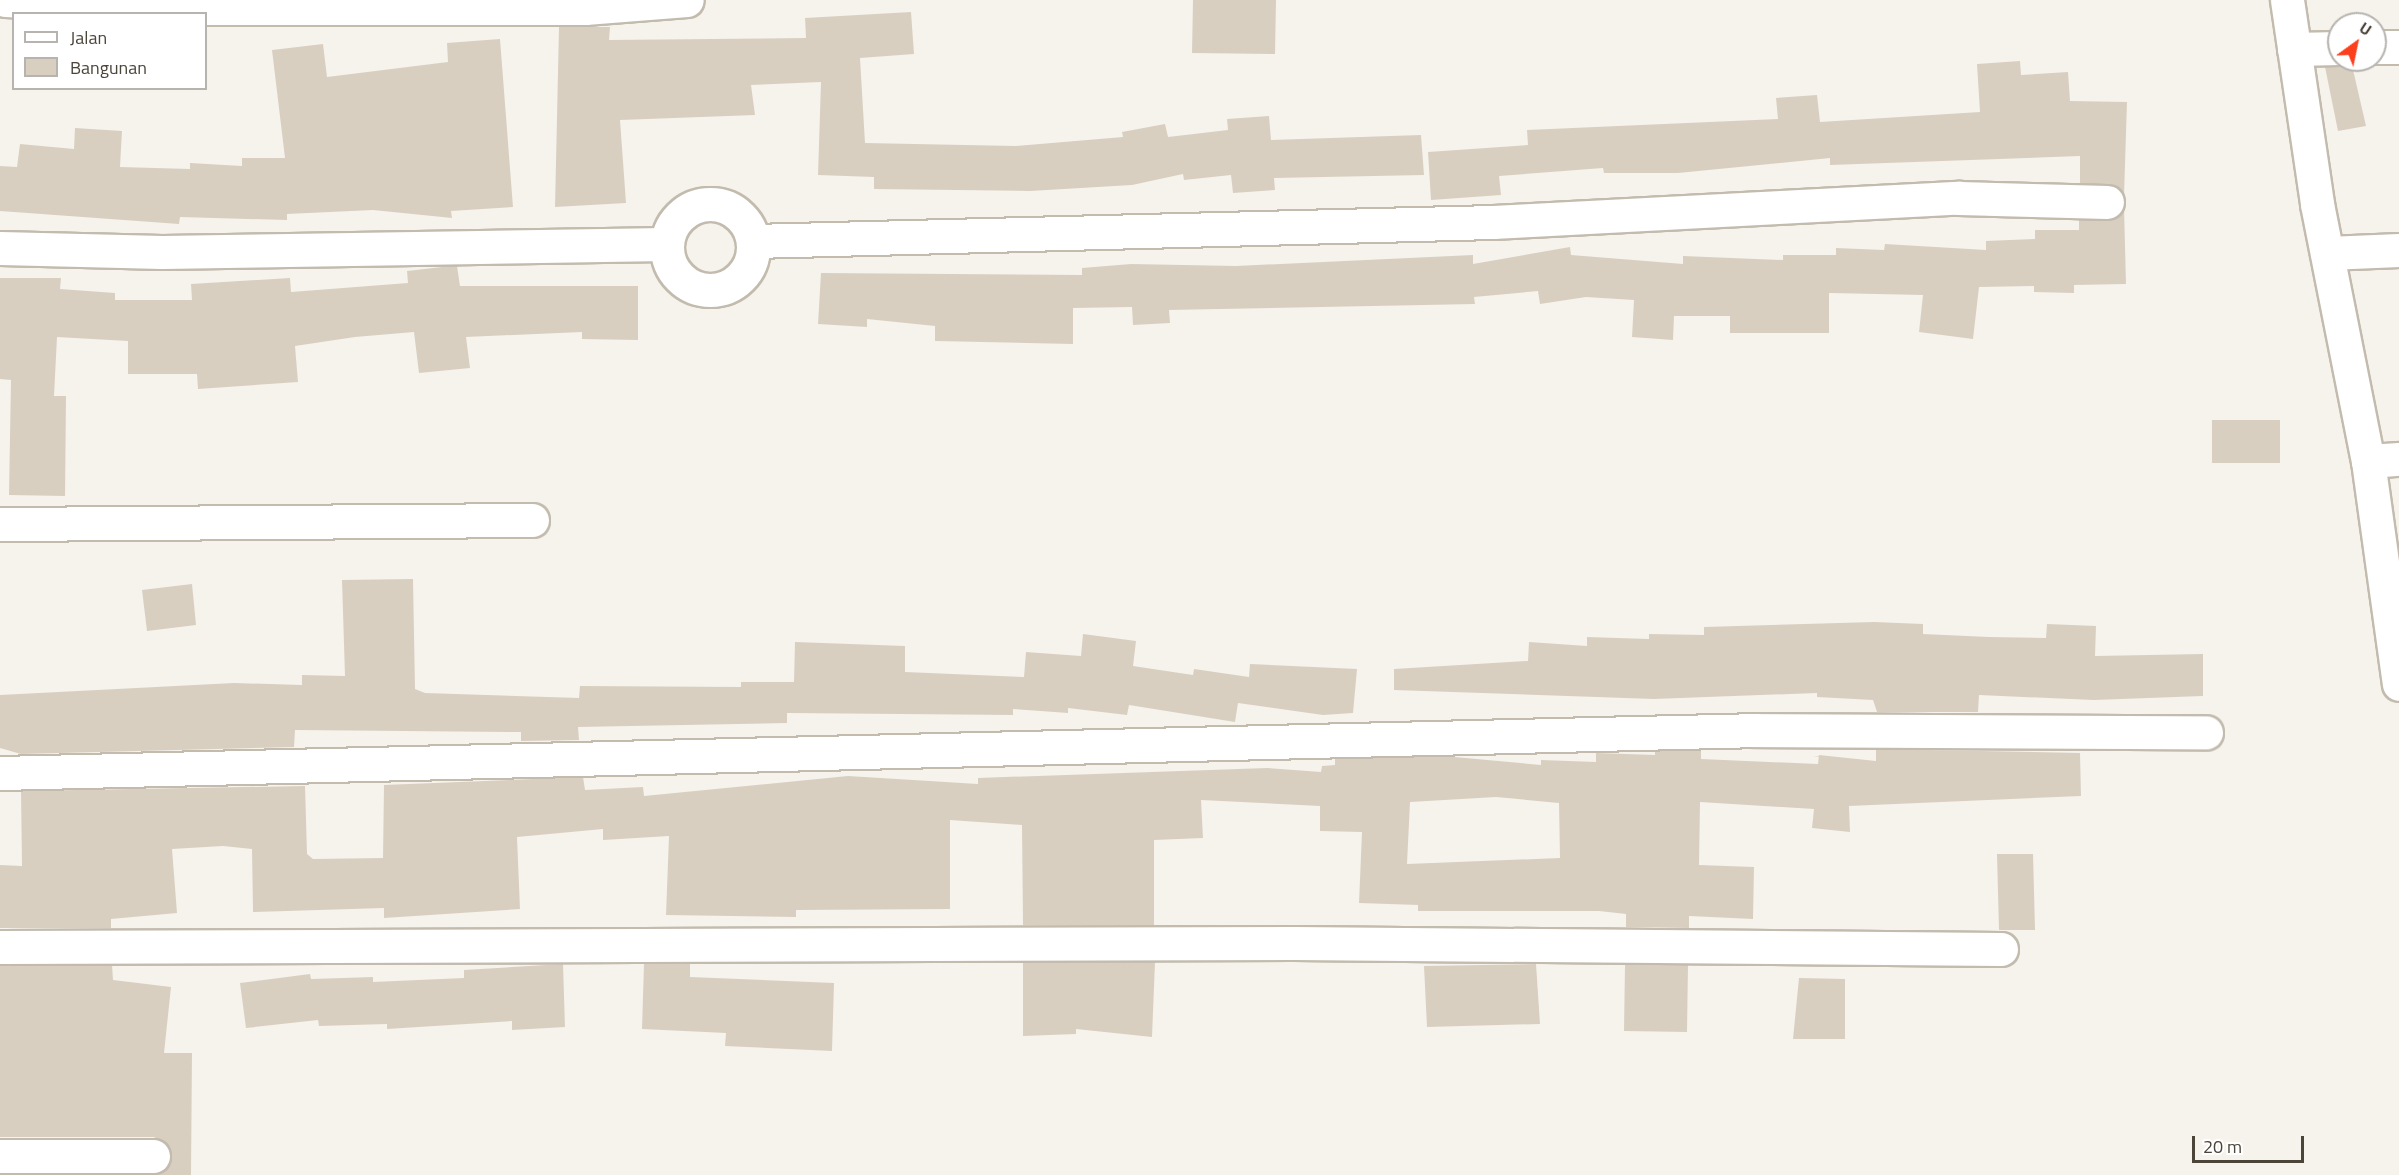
<!DOCTYPE html>
<style>
body{margin:0}
#map{position:relative;width:2399px;height:1175px;overflow:hidden;background:#f6f3ec;font-family:"Titillium Web",sans-serif}
div>[style]{position:absolute}
.building>*{inset:0;background:#d8cfc1}
.roads{filter:drop-shadow(2px 0 #c2bbae) drop-shadow(-2px 0 #c2bbae) drop-shadow(0 2px #c2bbae) drop-shadow(0 -2px #c2bbae)}
.minor>*{height:33px;margin:-16.5px;padding:0 16.5px;transform-origin:16.5px;border-radius:16.5px;background:#fff}
.minor>.ring{margin:-16.5px;padding:0;box-sizing:content-box;background:none;border:33px solid #fff;border-radius:50%}
span{translate:-50% -50%;white-space:nowrap;text-align:center;line-height:1.15;-webkit-text-stroke:6px #fff;paint-order:stroke}
.legend{position:absolute;left:12px;top:12px;width:195px;height:78px;box-sizing:border-box;background:#fff;border:2px solid #b7b4b0;margin:0;padding:8px 10px;list-style:none;font-size:18px;color:#4b4439}
.legend li{display:flex;align-items:center;gap:12px;height:30px}
.legend b{width:30px;border:2px solid #b7b4b0}
.north{position:absolute;left:2327px;top:12px;width:60px;height:60px;box-sizing:border-box;background:#fff;border:2px solid #b7b4b0;border-radius:50%;rotate:33deg;font-size:16px;font-weight:700;line-height:24px;text-align:center;color:#4b4439}
.north::after{content:'';display:block;margin:auto;width:21px;height:27px;background:#fc3f1d;clip-path:polygon(50% 0,100% 100%,50% 72%,0 100%)}
.scale{position:absolute;left:2192px;top:1136px;width:112px;height:27px;box-sizing:border-box;border:3px solid #4b4439;border-top:0;padding-left:8px;font-size:18px;line-height:21px;white-space:nowrap;color:#4b4439;-webkit-text-stroke:4px #fff;paint-order:stroke}
</style>
<div id="map">
<div class="building">
<div style="clip-path:polygon(1193px 0,1276px 0,1275px 54px,1192px 53px)"></div>
<div style="clip-path:polygon(911px 12px,914px 54px,860px 58px,865px 143px,1015px 146px,1123px 137px,1122px 132px,1165px 124px,1168px 137px,1228px 130px,1227px 119px,1269px 116px,1271px 140px,1421px 135px,1424px 175px,1274px 178px,1275px 190px,1233px 193px,1231px 175px,1184px 180px,1183px 174px,1132px 185px,1030px 191px,874px 189px,874px 177px,818px 175px,821px 82px,751px 85px,755px 115px,620px 120px,626px 203px,555px 207px,559px 27px,610px 27px,609px 40px,806px 38px,805px 18px)"></div>
<div style="clip-path:polygon(500px 39px,513px 207px,451px 211px,452px 218px,373px 210px,287px 214px,287px 220px,180px 217px,179px 224px,0 211px,0 166px,17px 167px,20px 144px,74px 149px,75px 128px,122px 131px,120px 167px,190px 169px,190px 163px,242px 166px,242px 158px,285px 158px,272px 50px,323px 44px,327px 77px,448px 62px,447px 43px)"></div>
<div style="clip-path:polygon(2020px 61px,2021px 75px,2068px 72px,2070px 101px,2127px 102px,2124px 196px,2116px 186px,2080px 183px,2080px 156px,1830px 165px,1830px 158px,1678px 173px,1604px 173px,1603px 168px,1499px 176px,1501px 195px,1431px 200px,1428px 152px,1528px 145px,1527px 130px,1778px 119px,1776px 98px,1817px 95px,1820px 122px,1980px 112px,1977px 64px)"></div>
<div style="clip-path:polygon(2351px 61px,2366px 126px,2338px 131px,2325px 67px)"></div>
<div style="clip-path:polygon(2124px 207px,2126px 284px,2074px 285px,2074px 293px,2034px 292px,2034px 286px,1979px 287px,1973px 339px,1919px 332px,1923px 295px,1829px 293px,1829px 333px,1730px 333px,1730px 316px,1674px 316px,1673px 340px,1632px 337px,1634px 300px,1586px 297px,1540px 304px,1538px 291px,1474px 297px,1475px 304px,1169px 310px,1170px 323px,1133px 325px,1132px 307px,1073px 308px,1073px 344px,935px 341px,935px 326px,867px 319px,867px 327px,818px 324px,821px 273px,1082px 275px,1082px 268px,1131px 264px,1236px 266px,1473px 255px,1473px 264px,1570px 247px,1571px 255px,1683px 264px,1683px 256px,1783px 260px,1783px 255px,1836px 255px,1836px 248px,1884px 250px,1885px 244px,1986px 250px,1986px 241px,2035px 239px,2035px 230px,2079px 230px,2079px 220px,2115px 219px)"></div>
<div style="clip-path:polygon(451px 266px,457px 266px,460px 286px,638px 286px,638px 340px,582px 339px,582px 332px,466px 337px,470px 368px,419px 373px,414px 332px,355px 337px,295px 346px,298px 382px,198px 389px,197px 374px,128px 374px,128px 341px,57px 337px,54px 396px,66px 396px,65px 496px,9px 495px,11px 380px,0 379px,0 278px,61px 278px,60px 289px,115px 293px,115px 300px,192px 300px,191px 284px,290px 278px,291px 292px,408px 283px,407px 271px)"></div>
<div style="clip-path:polygon(2212px 420px,2280px 420px,2280px 463px,2212px 463px)"></div>
<div style="clip-path:polygon(413px 579px,415px 689px,425px 693px,579px 698px,580px 686px,741px 687px,741px 682px,794px 682px,795px 642px,905px 646px,905px 672px,1024px 677px,1026px 652px,1081px 656px,1083px 634px,1136px 641px,1133px 666px,1193px 675px,1194px 669px,1249px 677px,1250px 664px,1357px 669px,1353px 713px,1323px 715px,1238px 703px,1235px 722px,1129px 705px,1127px 715px,1068px 708px,1068px 713px,1013px 709px,1013px 715px,787px 713px,787px 723px,578px 727px,579px 740px,521px 741px,521px 732px,295px 730px,294px 747px,21px 754px,0 748px,0 695px,234px 683px,302px 685px,302px 675px,345px 676px,342px 580px)"></div>
<div style="clip-path:polygon(192px 584px,196px 625px,147px 631px,142px 590px)"></div>
<div style="clip-path:polygon(1874px 622px,1923px 624px,1923px 634px,1989px 637px,2046px 638px,2047px 624px,2096px 626px,2095px 656px,2203px 654px,2203px 696px,2094px 700px,1979px 695px,1978px 712px,1877px 712px,1873px 700px,1817px 697px,1817px 693px,1654px 699px,1394px 690px,1394px 669px,1528px 661px,1529px 642px,1587px 646px,1587px 637px,1649px 639px,1649px 634px,1704px 635px,1704px 627px)"></div>
<div style="clip-path:polygon(evenodd,1876px 749px,2080px 753px,2081px 796px,1849px 806px,1850px 832px,1812px 828px,1814px 809px,1700px 802px,1699px 865px,1754px 867px,1753px 919px,1689px 916px,1689px 928px,1626px 927px,1626px 914px,1599px 911px,1418px 911px,1418px 905px,1359px 903px,1362px 832px,1320px 831px,1320px 806px,1201px 800px,1203px 838px,1154px 840px,1154px 925px,1023px 925px,1022px 825px,950px 820px,950px 909px,796px 910px,796px 917px,666px 915px,669px 836px,603px 840px,603px 829px,517px 837px,520px 909px,384px 918px,384px 908px,253px 912px,252px 849px,223px 846px,172px 849px,177px 913px,111px 919px,111px 928px,0 928px,0 865px,22px 866px,21px 791px,305px 786px,307px 854px,313px 859px,383px 858px,384px 785px,583px 777px,585px 790px,643px 787px,644px 796px,848px 776px,978px 784px,978px 778px,1267px 768px,1321px 772px,1322px 766px,1335px 765px,1335px 759px,1443px 756px,1541px 765px,1541px 760px,1596px 762px,1596px 753px,1655px 755px,1655px 751px,1701px 750px,1701px 759px,1818px 764px,1819px 755px,1876px 761px,1876px 749px,1496px 797px,1559px 803px,1560px 858px,1407px 864px,1410px 802px,1496px 797px)"></div>
<div style="clip-path:polygon(1997px 854px,2033px 854px,2035px 930px,1999px 930px)"></div>
<div style="clip-path:polygon(1155px 962px,1152px 1037px,1076px 1029px,1076px 1034px,1023px 1036px,1023px 963px)"></div>
<div style="clip-path:polygon(563px 964px,565px 1027px,512px 1030px,512px 1021px,387px 1029px,387px 1024px,319px 1026px,318px 1020px,246px 1028px,240px 983px,310px 974px,311px 979px,373px 977px,373px 982px,464px 978px,464px 970px)"></div>
<div style="clip-path:polygon(644px 964px,690px 964px,690px 977px,834px 983px,832px 1051px,725px 1046px,726px 1033px,642px 1029px)"></div>
<div style="clip-path:polygon(1536px 964px,1540px 1024px,1427px 1027px,1424px 966px)"></div>
<div style="clip-path:polygon(112px 965px,113px 980px,171px 987px,164px 1053px,192px 1053px,191px 1175px,0 1175px,153px 1175px,169px 1165px,169px 1147px,154px 1137px,0 1137px,0 966px)"></div>
<div style="clip-path:polygon(1625px 965px,1688px 965px,1687px 1032px,1624px 1031px)"></div>
<div style="clip-path:polygon(1799px 978px,1845px 979px,1845px 1039px,1793px 1039px)"></div>
</div>
<div class="roads">
<div class="minor">
<div style="left:5px;top:0;width:174px;rotate:2.6deg"></div>
<div style="left:179px;top:8px;width:406px"></div>
<div style="left:585px;top:8px;width:102px;rotate:-4.5deg"></div>
<div style="left:2287px;top:0;width:206px;rotate:81.6deg"></div>
<div style="left:2317px;top:204px;width:262px;rotate:78.8deg"></div>
<div style="left:2368px;top:461px;width:225px;rotate:82.1deg"></div>
<div style="left:2375px;top:47px;width:24px"></div>
<div style="left:2294px;top:49px;width:45px;rotate:-1.3deg"></div>
<div class="ring" style="left:667px;top:204px;width:53px;height:53px"></div>
<div style="left:753px;top:241px;width:740px;rotate:-1.47deg"></div>
<div style="left:1493px;top:222px;width:466px;rotate:-3deg"></div>
<div style="left:1958px;top:198px;width:149px;rotate:1.5deg"></div>
<div style="left:0;top:248px;width:162px;rotate:1.4deg"></div>
<div style="left:162px;top:252px;width:504px;rotate:-0.91deg"></div>
<div style="left:2327px;top:253px;width:72px;rotate:-2.4deg"></div>
<div style="left:2368px;top:461px;width:31px;rotate:-4deg"></div>
<div style="left:0;top:524px;width:532px;rotate:-0.43deg"></div>
<div style="left:0;top:773px;width:1756px;rotate:-1.4deg"></div>
<div style="left:1755px;top:730px;width:451px;rotate:0.3deg"></div>
<div style="left:0;top:947px;width:1294px;rotate:-0.18deg"></div>
<div style="left:1294px;top:943px;width:707px;rotate:0.49deg"></div>
<div style="left:0;top:1156px;width:153px"></div>
</div>
</div>
<ul class="legend">
<li><b style="height:8px;background:#fff"></b>Jalan</li>
<li><b style="height:16px;background:#d8cfc1"></b>Bangunan</li>
</ul>
<div class="north">U</div>
<div class="scale">20 m</div>
</div>
